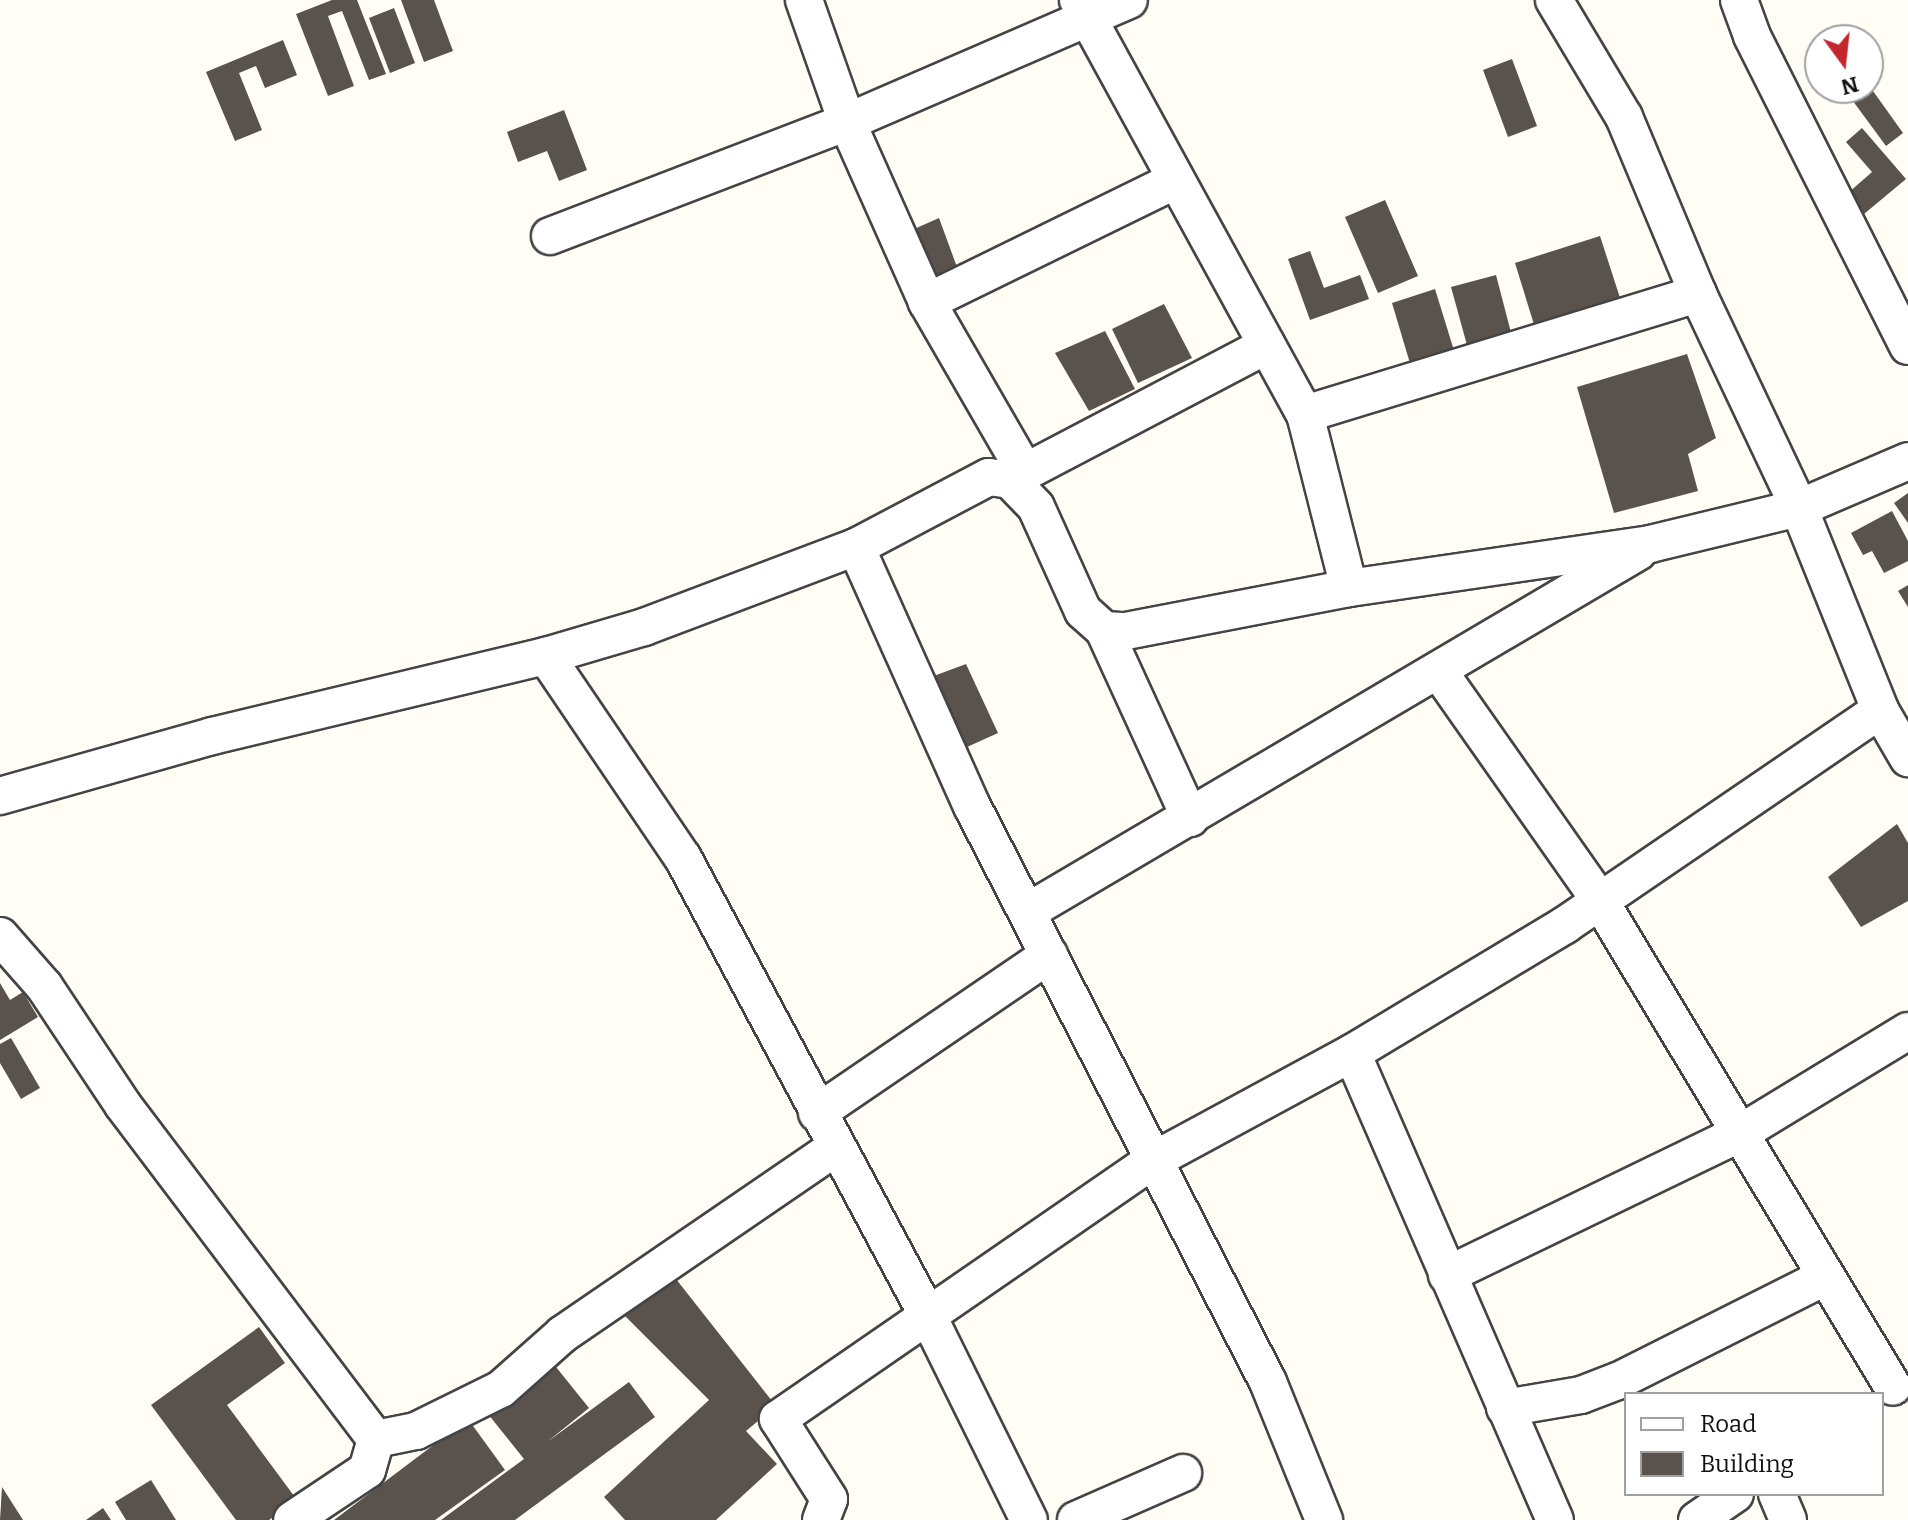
<!DOCTYPE html>
<style>
body{margin:0}
#map{position:relative;width:1908px;height:1520px;overflow:hidden;background:#fffdf5;font-family:Bitter,serif}
div>[style]{position:absolute}
.building>*{inset:0;background:#5a524d}
.roads{filter:drop-shadow(2px 0 #444) drop-shadow(-2px 0 #444) drop-shadow(0 2px #444) drop-shadow(0 -2px #444)}
.minor>*{height:36px;margin:-18px;padding:0 18px;transform-origin:18px;border-radius:18px;background:#fff}
span{translate:-50% -50%;white-space:nowrap;text-align:center;line-height:1.15;-webkit-text-stroke:8px #fff;paint-order:stroke}
.legend{position:absolute;left:1624px;top:1392px;width:260px;height:104px;box-sizing:border-box;background:#fff;border:2px solid #a0a0a0;margin:0;padding:10px 14px;list-style:none;font-size:24px;color:#111}
.legend li{display:flex;align-items:center;gap:16px;height:40px}
.legend b{width:40px;border:2px solid #a0a0a0}
.north{position:absolute;left:1804px;top:24px;width:80px;height:80px;box-sizing:border-box;background:#fff;border:2px solid #a0a0a0;border-radius:50%;rotate:165deg;font-size:22px;font-weight:700;line-height:32px;text-align:center;color:#111}
.north::after{content:'';display:block;margin:auto;width:28px;height:36px;background:#c4262e;clip-path:polygon(50% 0,100% 100%,50% 72%,0 100%)}
</style>
<div id="map">
<div class="building">
<div style="clip-path:polygon(332px 0,357px 0,386px 74px,369px 80px,342px 11px,328px 16px,354px 86px,328px 96px,296px 14px)"></div>
<div style="clip-path:polygon(401px 0,434px 0,453px 51px,424px 62px)"></div>
<div style="clip-path:polygon(394px 8px,415px 63px,390px 73px,369px 18px)"></div>
<div style="clip-path:polygon(283px 40px,297px 75px,265px 88px,256px 66px,239px 73px,262px 130px,235px 141px,206px 72px)"></div>
<div style="clip-path:polygon(1512px 59px,1537px 126px,1508px 137px,1483px 70px)"></div>
<div style="clip-path:polygon(1868px 84px,1903px 133px,1886px 146px,1847px 93px)"></div>
<div style="clip-path:polygon(564px 110px,587px 170px,559px 181px,547px 151px,518px 162px,507px 132px)"></div>
<div style="clip-path:polygon(1862px 128px,1906px 179px,1864px 214px,1847px 194px,1872px 172px,1846px 142px)"></div>
<div style="clip-path:polygon(1385px 200px,1418px 276px,1378px 293px,1345px 217px)"></div>
<div style="clip-path:polygon(939px 218px,961px 278px,929px 295px,903px 234px)"></div>
<div style="clip-path:polygon(1600px 236px,1622px 304px,1536px 331px,1515px 263px)"></div>
<div style="clip-path:polygon(1310px 251px,1324px 288px,1360px 275px,1369px 299px,1310px 320px,1288px 259px)"></div>
<div style="clip-path:polygon(1496px 275px,1514px 344px,1470px 356px,1451px 287px)"></div>
<div style="clip-path:polygon(1435px 289px,1456px 357px,1412px 370px,1392px 303px)"></div>
<div style="clip-path:polygon(1164px 304px,1192px 358px,1138px 383px,1112px 329px)"></div>
<div style="clip-path:polygon(1105px 331px,1135px 389px,1089px 411px,1055px 353px)"></div>
<div style="clip-path:polygon(1687px 354px,1716px 438px,1688px 454px,1698px 491px,1614px 513px,1577px 387px)"></div>
<div style="clip-path:polygon(1908px 493px,1908px 523px,1894px 503px)"></div>
<div style="clip-path:polygon(1892px 511px,1908px 541px,1908px 561px,1884px 573px,1872px 551px,1863px 555px,1851px 533px)"></div>
<div style="clip-path:polygon(1908px 585px,1908px 607px,1898px 591px)"></div>
<div style="clip-path:polygon(966px 664px,998px 733px,956px 752px,923px 680px)"></div>
<div style="clip-path:polygon(1897px 824px,1908px 843px,1908px 901px,1861px 927px,1828px 877px)"></div>
<div style="clip-path:polygon(0 983px,10px 1000px,23px 992px,38px 1017px,0 1040px)"></div>
<div style="clip-path:polygon(11px 1038px,40px 1088px,21px 1099px,0 1063px,0 1044px)"></div>
<div style="clip-path:polygon(676px 1279px,776px 1406px,746px 1431px,777px 1464px,716px 1520px,625px 1520px,604px 1497px,709px 1400px,625px 1316px)"></div>
<div style="clip-path:polygon(259px 1327px,285px 1363px,227px 1405px,297px 1500px,269px 1520px,236px 1520px,151px 1405px)"></div>
<div style="clip-path:polygon(552px 1362px,589px 1408px,547px 1442px,629px 1382px,655px 1417px,515px 1520px,441px 1520px,524px 1459px,488px 1414px)"></div>
<div style="clip-path:polygon(468px 1419px,505px 1470px,435px 1520px,334px 1520px)"></div>
<div style="clip-path:polygon(151px 1480px,176px 1520px,126px 1520px,115px 1502px)"></div>
<div style="clip-path:polygon(2px 1487px,23px 1520px,0 1520px)"></div>
<div style="clip-path:polygon(103px 1508px,111px 1520px,86px 1520px)"></div>
</div>
<div class="roads">
<div class="minor">
<div style="left:804px;top:0;width:129px;rotate:70.6deg"></div>
<div style="left:847px;top:122px;width:197px;rotate:66deg"></div>
<div style="left:927px;top:302px;width:196px;rotate:60deg"></div>
<div style="left:1078px;top:0;width:472px;rotate:61.3deg"></div>
<div style="left:1305px;top:414px;width:179px;rotate:75.8deg"></div>
<div style="left:1554px;top:0;width:136px;rotate:59.1deg"></div>
<div style="left:1624px;top:117px;width:192px;rotate:67.3deg"></div>
<div style="left:1698px;top:294px;width:237px;rotate:64.7deg"></div>
<div style="left:1799px;top:508px;width:218px;rotate:68.1deg"></div>
<div style="left:1880px;top:710px;width:56px;rotate:59.7deg"></div>
<div style="left:1739px;top:0;width:38px;rotate:70deg"></div>
<div style="left:1752px;top:36px;width:347px;rotate:63.3deg"></div>
<div style="left:550px;top:236px;width:318px;rotate:-21deg"></div>
<div style="left:847px;top:122px;width:307px;rotate:-23.4deg"></div>
<div style="left:927px;top:302px;width:277px;rotate:-26.1deg"></div>
<div style="left:1305px;top:414px;width:411px;rotate:-17deg"></div>
<div style="left:1010px;top:480px;width:290px;rotate:-27.7deg"></div>
<div style="left:856px;top:547px;width:284px;rotate:65.9deg"></div>
<div style="left:972px;top:806px;width:648px;rotate:62.8deg"></div>
<div style="left:1268px;top:1382px;width:149px;rotate:67.9deg"></div>
<div style="left:1104px;top:630px;width:22px;rotate:3deg"></div>
<div style="left:1126px;top:631px;width:227px;rotate:-10.9deg"></div>
<div style="left:1349px;top:588px;width:304px;rotate:-8.3deg"></div>
<div style="left:1650px;top:544px;width:153px;rotate:-13.6deg"></div>
<div style="left:1799px;top:508px;width:119px;rotate:-23.3deg"></div>
<div style="left:546px;top:656px;width:244px;rotate:55.9deg"></div>
<div style="left:683px;top:858px;width:522px;rotate:61.86deg"></div>
<div style="left:929px;top:1318px;width:225px;rotate:63.7deg"></div>
<div style="left:1440px;top:673px;width:279px;rotate:54.9deg"></div>
<div style="left:1600px;top:901px;width:567px;rotate:58.92deg"></div>
<div style="left:0;top:796px;width:220px;rotate:-15.8deg"></div>
<div style="left:212px;top:736px;width:343px;rotate:-13.5deg"></div>
<div style="left:546px;top:656px;width:102px;rotate:-16.5deg"></div>
<div style="left:644px;top:627px;width:227px;rotate:-20.7deg"></div>
<div style="left:856px;top:547px;width:150px;rotate:-27.8deg"></div>
<div style="left:989px;top:477px;width:21px;rotate:8deg"></div>
<div style="left:1010px;top:480px;width:37px;rotate:46deg"></div>
<div style="left:1036px;top:507px;width:114px;rotate:65.7deg"></div>
<div style="left:1083px;top:611px;width:28px;rotate:42deg"></div>
<div style="left:1104px;top:630px;width:207px;rotate:65.4deg"></div>
<div style="left:1027px;top:912px;width:709px;rotate:-30.51deg"></div>
<div style="left:0;top:936px;width:67px;rotate:48.7deg"></div>
<div style="left:44px;top:986px;width:143px;rotate:56.4deg"></div>
<div style="left:123px;top:1105px;width:419px;rotate:52.9deg"></div>
<div style="left:376px;top:1439px;width:32px;rotate:106deg"></div>
<div style="left:367px;top:1470px;width:90px;rotate:146.3deg"></div>
<div style="left:1352px;top:1053px;width:509px;rotate:66.51deg"></div>
<div style="left:817px;top:1113px;width:281px;rotate:-34.3deg"></div>
<div style="left:1447px;top:1275px;width:322px;rotate:-25.8deg"></div>
<div style="left:1737px;top:1135px;width:200px;rotate:-31.3deg"></div>
<div style="left:1505px;top:1408px;width:77px;rotate:-9.7deg"></div>
<div style="left:1581px;top:1395px;width:40px;rotate:-21deg"></div>
<div style="left:1618px;top:1381px;width:232px;rotate:-26.7deg"></div>
<div style="left:376px;top:1439px;width:41px;rotate:-11.3deg"></div>
<div style="left:416px;top:1431px;width:95px;rotate:-26.3deg"></div>
<div style="left:501px;top:1389px;width:83px;rotate:-41.6deg"></div>
<div style="left:563px;top:1334px;width:330px;rotate:-34.4deg"></div>
<div style="left:1777px;top:1494px;width:28px;rotate:67deg"></div>
<div style="left:821px;top:1520px;width:22px;rotate:-69deg"></div>
<div style="left:829px;top:1499px;width:95px;rotate:-122.5deg"></div>
<div style="left:778px;top:1419px;width:457px;rotate:-34.6deg"></div>
<div style="left:1154px;top:1160px;width:225px;rotate:-28.4deg"></div>
<div style="left:1352px;top:1053px;width:249px;rotate:-31deg"></div>
<div style="left:1565px;top:925px;width:381px;rotate:-34.3deg"></div>
<div style="left:1076px;top:1520px;width:117px;rotate:-23.7deg"></div>
<div style="left:1697px;top:1520px;width:46px;rotate:-34.4deg"></div>
</div>
</div>
<ul class="legend">
<li><b style="height:10px;background:#fff"></b>Road</li>
<li><b style="height:22px;background:#5a524d"></b>Building</li>
</ul>
<div class="north">N</div>
</div>
